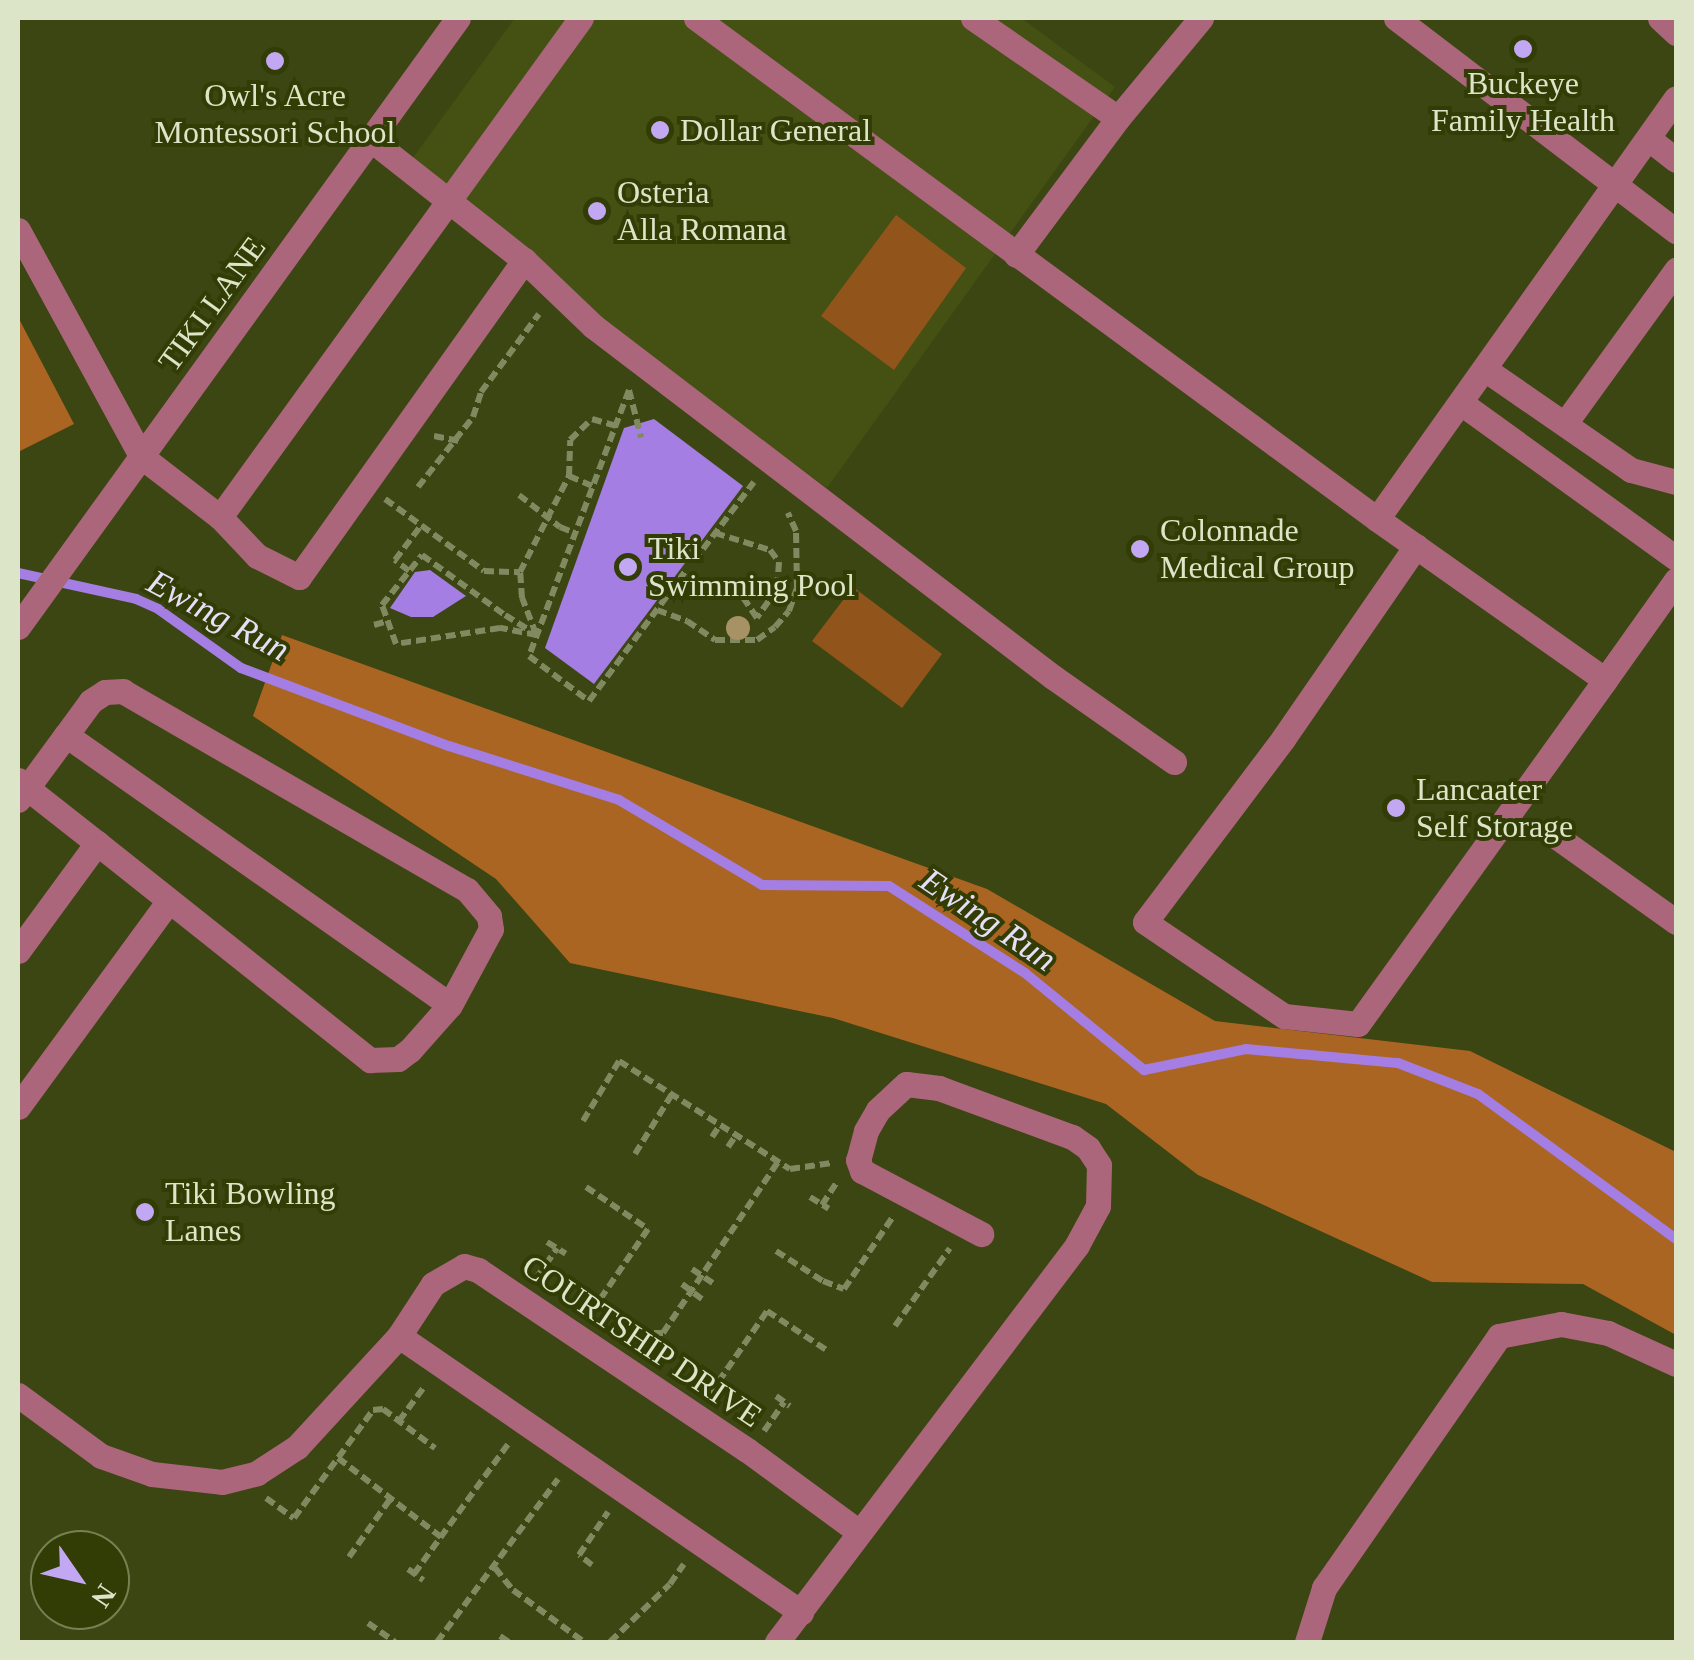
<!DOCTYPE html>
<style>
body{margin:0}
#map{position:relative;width:1694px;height:1660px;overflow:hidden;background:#3c4612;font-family:Georgia,serif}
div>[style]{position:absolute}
.built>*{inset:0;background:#445113}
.green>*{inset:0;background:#91551b}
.forest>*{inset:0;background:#aa6522}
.water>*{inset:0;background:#a47ee2}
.stream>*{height:10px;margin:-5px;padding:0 5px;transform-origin:5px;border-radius:5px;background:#a47ee2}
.path>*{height:6px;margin-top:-3px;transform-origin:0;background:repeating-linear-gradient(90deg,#808960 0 10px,transparent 0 15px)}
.minor>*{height:25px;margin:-12.5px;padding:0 12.5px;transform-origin:12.5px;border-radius:12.5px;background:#ac667c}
.trees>*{width:24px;height:24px;margin:-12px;border-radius:50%;background:#a79266}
.dots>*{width:28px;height:28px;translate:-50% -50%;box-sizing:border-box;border:5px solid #323c05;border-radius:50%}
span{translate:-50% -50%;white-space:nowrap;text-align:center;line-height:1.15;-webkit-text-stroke:8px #323c05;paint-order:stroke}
.poi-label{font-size:32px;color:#dde5c9}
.left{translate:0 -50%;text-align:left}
.street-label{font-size:32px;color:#dde5c9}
.water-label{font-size:35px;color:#e7dff8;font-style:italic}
.frame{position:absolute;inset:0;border:20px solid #dde5c9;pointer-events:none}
.north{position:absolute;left:30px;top:1530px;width:100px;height:100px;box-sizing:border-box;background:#323c05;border:2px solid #768053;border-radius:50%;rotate:124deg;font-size:28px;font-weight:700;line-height:40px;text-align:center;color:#dde5c9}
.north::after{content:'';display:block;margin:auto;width:35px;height:45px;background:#c2a8f2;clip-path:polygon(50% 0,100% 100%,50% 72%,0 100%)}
</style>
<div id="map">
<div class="built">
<div style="clip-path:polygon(515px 18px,1021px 18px,1115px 87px,827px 488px,402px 173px)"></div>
</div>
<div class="green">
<div style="clip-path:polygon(896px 215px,966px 268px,894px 370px,821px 316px)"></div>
<div style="clip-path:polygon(853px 587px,942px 654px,902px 708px,812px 641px)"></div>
</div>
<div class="forest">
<div style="clip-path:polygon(18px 317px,74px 424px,18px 452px)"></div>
<div style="clip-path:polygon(282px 635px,987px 889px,1215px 1021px,1470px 1051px,1676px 1152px,1676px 1335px,1583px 1284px,1432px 1282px,1198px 1175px,1106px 1104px,833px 1018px,570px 963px,496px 879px,253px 716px)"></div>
</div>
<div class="water">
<div style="clip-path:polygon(654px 419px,743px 486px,594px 684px,545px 648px,624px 428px)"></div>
<div style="clip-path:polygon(430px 570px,466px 596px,433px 617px,411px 617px,390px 608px,415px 572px)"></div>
</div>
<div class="stream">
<div style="left:18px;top:573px;width:121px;rotate:12.4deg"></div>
<div style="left:136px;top:599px;width:24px;rotate:24deg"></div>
<div style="left:158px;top:609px;width:102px;rotate:35.4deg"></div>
<div style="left:241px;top:668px;width:222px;rotate:20.6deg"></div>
<div style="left:449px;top:746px;width:178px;rotate:17.6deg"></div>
<div style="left:619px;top:800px;width:166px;rotate:30.7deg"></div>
<div style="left:762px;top:885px;width:127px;rotate:0.5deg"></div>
<div style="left:889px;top:886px;width:161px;rotate:32.6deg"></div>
<div style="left:1025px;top:973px;width:154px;rotate:39.2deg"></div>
<div style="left:1144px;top:1070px;width:104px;rotate:-11.6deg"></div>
<div style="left:1246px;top:1049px;width:153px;rotate:5.3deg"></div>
<div style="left:1398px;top:1063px;width:86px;rotate:21.2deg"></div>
<div style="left:1478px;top:1094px;width:245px;rotate:36.2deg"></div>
</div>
<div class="path">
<div style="left:629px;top:390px;width:284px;rotate:110.6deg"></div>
<div style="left:529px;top:656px;width:75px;rotate:36.9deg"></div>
<div style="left:589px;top:701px;width:164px;rotate:-53.4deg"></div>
<div style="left:629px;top:390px;width:49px;rotate:75.7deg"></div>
<div style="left:434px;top:436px;width:26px;rotate:11deg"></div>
<div style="left:569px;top:476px;width:26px;rotate:23deg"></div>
<div style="left:418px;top:487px;width:89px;rotate:-51.8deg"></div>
<div style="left:473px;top:417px;width:26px;rotate:-72deg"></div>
<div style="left:481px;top:392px;width:97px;rotate:-53.4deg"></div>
<div style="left:519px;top:495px;width:52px;rotate:38deg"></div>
<div style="left:560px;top:527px;width:16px;rotate:22deg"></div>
<div style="left:385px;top:499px;width:122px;rotate:36deg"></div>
<div style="left:484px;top:571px;width:36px;rotate:2deg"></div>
<div style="left:715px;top:533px;width:58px;rotate:17.2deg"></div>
<div style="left:770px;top:550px;width:15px;rotate:53deg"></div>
<div style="left:779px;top:562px;width:27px;rotate:94deg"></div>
<div style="left:777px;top:589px;width:35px;rotate:125deg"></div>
<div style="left:757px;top:618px;width:29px;rotate:-124deg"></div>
<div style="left:422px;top:555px;width:102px;rotate:35.9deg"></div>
<div style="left:505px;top:615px;width:38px;rotate:32deg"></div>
<div style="left:537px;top:635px;width:38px;rotate:-169deg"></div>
<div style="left:500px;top:628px;width:105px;rotate:171.3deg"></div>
<div style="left:396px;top:644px;width:41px;rotate:-109.7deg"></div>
<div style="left:382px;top:605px;width:64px;rotate:-51.3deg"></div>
<div style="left:694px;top:561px;width:99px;rotate:-52.8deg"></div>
<div style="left:409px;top:571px;width:18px;rotate:-142deg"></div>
<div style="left:395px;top:560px;width:41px;rotate:-52.9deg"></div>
<div style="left:657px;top:610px;width:32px;rotate:20deg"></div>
<div style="left:687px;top:621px;width:34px;rotate:34deg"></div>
<div style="left:715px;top:640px;width:42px"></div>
<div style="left:757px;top:640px;width:22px;rotate:-36deg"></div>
<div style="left:775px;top:627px;width:21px;rotate:-49deg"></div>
<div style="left:789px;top:611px;width:24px;rotate:-71deg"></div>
<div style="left:797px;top:588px;width:57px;rotate:-91deg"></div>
<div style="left:796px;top:531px;width:20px;rotate:-114deg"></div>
<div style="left:374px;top:625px;width:15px;rotate:-16deg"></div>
<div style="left:536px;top:634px;width:39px;rotate:-111deg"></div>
<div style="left:522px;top:598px;width:26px;rotate:-94deg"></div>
<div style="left:520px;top:572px;width:108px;rotate:-63deg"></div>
<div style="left:569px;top:476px;width:36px;rotate:-88deg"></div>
<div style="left:570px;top:440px;width:30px;rotate:-44deg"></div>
<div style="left:592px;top:419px;width:25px;rotate:16deg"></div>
<div style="left:583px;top:1121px;width:70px;rotate:-59deg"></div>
<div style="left:619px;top:1061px;width:202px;rotate:32.3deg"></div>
<div style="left:790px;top:1169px;width:42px;rotate:-8.1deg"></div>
<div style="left:712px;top:1137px;width:14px;rotate:-56deg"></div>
<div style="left:728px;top:1147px;width:14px;rotate:-56deg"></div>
<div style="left:635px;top:1154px;width:70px;rotate:-58.3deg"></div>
<div style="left:586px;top:1187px;width:75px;rotate:34.1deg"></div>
<div style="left:648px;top:1229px;width:103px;rotate:124.3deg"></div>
<div style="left:810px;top:1197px;width:22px;rotate:32deg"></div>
<div style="left:822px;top:1205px;width:27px;rotate:-57deg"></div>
<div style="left:547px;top:1242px;width:22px;rotate:32deg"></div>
<div style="left:776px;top:1251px;width:56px;rotate:32.6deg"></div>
<div style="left:823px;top:1281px;width:22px;rotate:21deg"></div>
<div style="left:844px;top:1289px;width:86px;rotate:-55.9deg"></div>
<div style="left:692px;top:1269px;width:25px;rotate:34deg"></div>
<div style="left:537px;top:1277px;width:35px;rotate:-55deg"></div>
<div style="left:682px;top:1284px;width:25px;rotate:37deg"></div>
<div style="left:895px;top:1326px;width:95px;rotate:-54.8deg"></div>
<div style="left:643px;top:1348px;width:19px;rotate:-54deg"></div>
<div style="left:654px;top:1333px;width:9px"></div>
<div style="left:663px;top:1333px;width:206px;rotate:-56.1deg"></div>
<div style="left:710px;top:1394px;width:101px;rotate:-55.5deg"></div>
<div style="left:767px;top:1311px;width:73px;rotate:33.3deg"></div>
<div style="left:776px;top:1396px;width:17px;rotate:36deg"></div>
<div style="left:399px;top:1421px;width:42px;rotate:-53.7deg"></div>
<div style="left:764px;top:1431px;width:35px;rotate:-55deg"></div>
<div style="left:338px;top:1458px;width:130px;rotate:37.5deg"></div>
<div style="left:266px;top:1498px;width:34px;rotate:36deg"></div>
<div style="left:294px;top:1518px;width:134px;rotate:-53.8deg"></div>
<div style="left:373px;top:1410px;width:10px;rotate:-6deg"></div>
<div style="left:383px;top:1409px;width:65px;rotate:36.9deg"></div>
<div style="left:349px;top:1557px;width:72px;rotate:-54.6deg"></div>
<div style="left:592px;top:1565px;width:16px;rotate:-142deg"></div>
<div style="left:579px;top:1555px;width:52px;rotate:-56deg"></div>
<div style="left:495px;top:1568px;width:28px;rotate:51deg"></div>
<div style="left:513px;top:1590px;width:88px;rotate:36.2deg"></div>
<div style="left:408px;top:1569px;width:19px;rotate:36deg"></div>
<div style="left:414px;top:1574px;width:160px;rotate:-54.1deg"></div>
<div style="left:368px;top:1623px;width:33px;rotate:35deg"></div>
<div style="left:500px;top:1636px;width:11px;rotate:34deg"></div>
<div style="left:437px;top:1642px;width:203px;rotate:-53.4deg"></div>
<div style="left:610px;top:1642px;width:83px;rotate:-44deg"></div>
<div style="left:670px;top:1584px;width:24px;rotate:-55deg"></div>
</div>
<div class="minor">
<div style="left:696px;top:18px;width:845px;rotate:36.34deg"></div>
<div style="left:1377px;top:519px;width:516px;rotate:-54.62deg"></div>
<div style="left:973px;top:18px;width:176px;rotate:34.6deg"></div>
<div style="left:1118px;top:118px;width:130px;rotate:-50.3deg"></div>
<div style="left:1396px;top:18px;width:352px;rotate:37.3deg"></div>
<div style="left:1660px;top:18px;width:22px;rotate:43deg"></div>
<div style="left:370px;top:139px;width:196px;rotate:38.2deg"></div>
<div style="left:524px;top:260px;width:95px;rotate:43.7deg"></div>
<div style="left:593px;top:326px;width:579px;rotate:37.35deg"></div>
<div style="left:1053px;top:677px;width:148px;rotate:35.1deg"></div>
<div style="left:1649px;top:139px;width:34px;rotate:38deg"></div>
<div style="left:18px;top:230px;width:259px;rotate:61.4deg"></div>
<div style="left:142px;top:457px;width:98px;rotate:37.6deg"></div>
<div style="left:220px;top:517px;width:54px;rotate:46.5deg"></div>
<div style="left:257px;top:556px;width:47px;rotate:26.6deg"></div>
<div style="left:299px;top:577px;width:389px;rotate:-54.6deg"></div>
<div style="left:1016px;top:255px;width:171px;rotate:-53.3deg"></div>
<div style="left:1486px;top:370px;width:176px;rotate:34.6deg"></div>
<div style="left:1631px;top:470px;width:47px;rotate:14.9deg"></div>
<div style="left:1461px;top:403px;width:265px;rotate:35.8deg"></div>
<div style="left:1566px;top:422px;width:188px;rotate:-54.1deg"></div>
<div style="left:220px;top:517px;width:616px;rotate:-54.12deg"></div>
<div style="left:1377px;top:519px;width:279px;rotate:35.2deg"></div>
<div style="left:1605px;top:680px;width:123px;rotate:-54.6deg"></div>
<div style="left:1416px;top:546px;width:234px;rotate:124.6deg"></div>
<div style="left:1283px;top:739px;width:229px;rotate:127deg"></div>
<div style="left:1145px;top:922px;width:168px;rotate:34.1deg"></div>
<div style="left:1284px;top:1016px;width:74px;rotate:6.2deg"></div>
<div style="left:1358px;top:1024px;width:423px;rotate:-54.3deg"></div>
<div style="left:18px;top:627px;width:751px;rotate:-54.15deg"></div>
<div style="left:66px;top:735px;width:469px;rotate:35.1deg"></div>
<div style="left:18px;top:780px;width:12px;rotate:42deg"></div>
<div style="left:27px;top:788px;width:89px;rotate:38.2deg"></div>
<div style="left:97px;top:843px;width:349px;rotate:38.5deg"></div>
<div style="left:370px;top:1060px;width:28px;rotate:-2deg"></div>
<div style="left:398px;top:1059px;width:15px;rotate:-37deg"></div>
<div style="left:410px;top:1050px;width:60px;rotate:-48.4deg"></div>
<div style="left:450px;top:1005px;width:86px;rotate:-61.7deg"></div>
<div style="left:491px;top:929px;width:13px;rotate:-99deg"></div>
<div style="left:489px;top:916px;width:34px;rotate:-130deg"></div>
<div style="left:467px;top:890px;width:397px;rotate:-150deg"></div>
<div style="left:123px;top:691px;width:18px;rotate:177deg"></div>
<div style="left:105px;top:692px;width:17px;rotate:147deg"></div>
<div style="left:91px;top:701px;width:42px;rotate:126.3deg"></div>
<div style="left:66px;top:735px;width:66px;rotate:126.3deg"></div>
<div style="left:27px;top:788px;width:15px;rotate:127deg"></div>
<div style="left:1550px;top:832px;width:155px;rotate:35.5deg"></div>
<div style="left:18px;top:951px;width:134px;rotate:-53.8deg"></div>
<div style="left:18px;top:1107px;width:255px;rotate:-53.8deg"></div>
<div style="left:399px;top:1336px;width:488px;rotate:34.5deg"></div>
<div style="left:18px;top:1395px;width:103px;rotate:36.3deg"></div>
<div style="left:101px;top:1456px;width:54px;rotate:19.4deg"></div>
<div style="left:152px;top:1474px;width:70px;rotate:6.5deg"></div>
<div style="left:222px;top:1482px;width:36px;rotate:-14deg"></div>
<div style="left:257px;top:1473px;width:48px;rotate:-33deg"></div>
<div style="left:297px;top:1447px;width:151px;rotate:-47.4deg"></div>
<div style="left:399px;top:1336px;width:62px;rotate:-56.8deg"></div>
<div style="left:433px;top:1284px;width:36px;rotate:-30deg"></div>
<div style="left:464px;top:1266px;width:15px;rotate:16deg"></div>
<div style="left:478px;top:1270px;width:324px;rotate:33.8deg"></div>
<div style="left:747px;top:1450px;width:139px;rotate:36.2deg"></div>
<div style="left:777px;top:1642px;width:498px;rotate:-52.9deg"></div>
<div style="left:1077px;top:1245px;width:44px;rotate:-61.7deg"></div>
<div style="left:1098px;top:1206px;width:41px;rotate:-88.6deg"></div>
<div style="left:1099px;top:1165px;width:20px;rotate:-123deg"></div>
<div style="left:1088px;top:1148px;width:19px;rotate:-145deg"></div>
<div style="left:1072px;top:1137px;width:142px;rotate:-159.8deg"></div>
<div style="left:939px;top:1088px;width:33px;rotate:-173deg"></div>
<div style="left:906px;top:1084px;width:38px;rotate:137deg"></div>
<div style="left:878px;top:1110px;width:24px;rotate:120deg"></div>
<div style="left:866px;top:1131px;width:30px;rotate:105deg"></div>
<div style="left:858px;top:1160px;width:12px;rotate:70deg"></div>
<div style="left:862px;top:1171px;width:135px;rotate:27.9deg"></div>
<div style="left:1307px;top:1642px;width:57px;rotate:-72.5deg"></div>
<div style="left:1324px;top:1588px;width:307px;rotate:-55.2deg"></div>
<div style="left:1499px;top:1336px;width:63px;rotate:-11deg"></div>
<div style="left:1561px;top:1324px;width:48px;rotate:10.8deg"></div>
<div style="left:1608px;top:1333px;width:75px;rotate:24.5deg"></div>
</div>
<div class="trees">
<div style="left:738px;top:628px"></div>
</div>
<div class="dots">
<div style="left:1523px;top:49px;background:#c2a8f2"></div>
<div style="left:275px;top:61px;background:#c2a8f2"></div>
<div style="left:660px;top:130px;background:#c2a8f2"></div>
<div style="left:597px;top:211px;background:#c2a8f2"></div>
<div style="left:1140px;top:549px;background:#c2a8f2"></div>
<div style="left:628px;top:567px;background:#c2a8f2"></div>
<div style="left:1396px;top:808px;background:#c2a8f2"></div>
<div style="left:145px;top:1212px;background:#c2a8f2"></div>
</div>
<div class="poi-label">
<span style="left:1523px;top:102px">Buckeye<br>Family Health</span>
<span style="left:275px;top:114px">Owl's Acre<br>Montessori School</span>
<span class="left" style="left:680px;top:130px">Dollar General</span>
<span class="left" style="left:617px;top:211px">Osteria<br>Alla Romana</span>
<span class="left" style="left:1160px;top:549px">Colonnade<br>Medical Group</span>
<span class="left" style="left:648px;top:567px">Tiki<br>Swimming Pool</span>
<span class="left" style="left:1416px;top:808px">Lancaater<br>Self Storage</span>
<span class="left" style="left:165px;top:1212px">Tiki Bowling<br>Lanes</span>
</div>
<div class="street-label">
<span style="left:212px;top:304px;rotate:-54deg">TIKI LANE</span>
<span style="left:642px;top:1341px;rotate:34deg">COURTSHIP DRIVE</span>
</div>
<div class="water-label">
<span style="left:218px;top:616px;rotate:28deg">Ewing Run</span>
<span style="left:988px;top:920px;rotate:34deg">Ewing Run</span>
</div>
<div class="frame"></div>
<div class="north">N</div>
</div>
